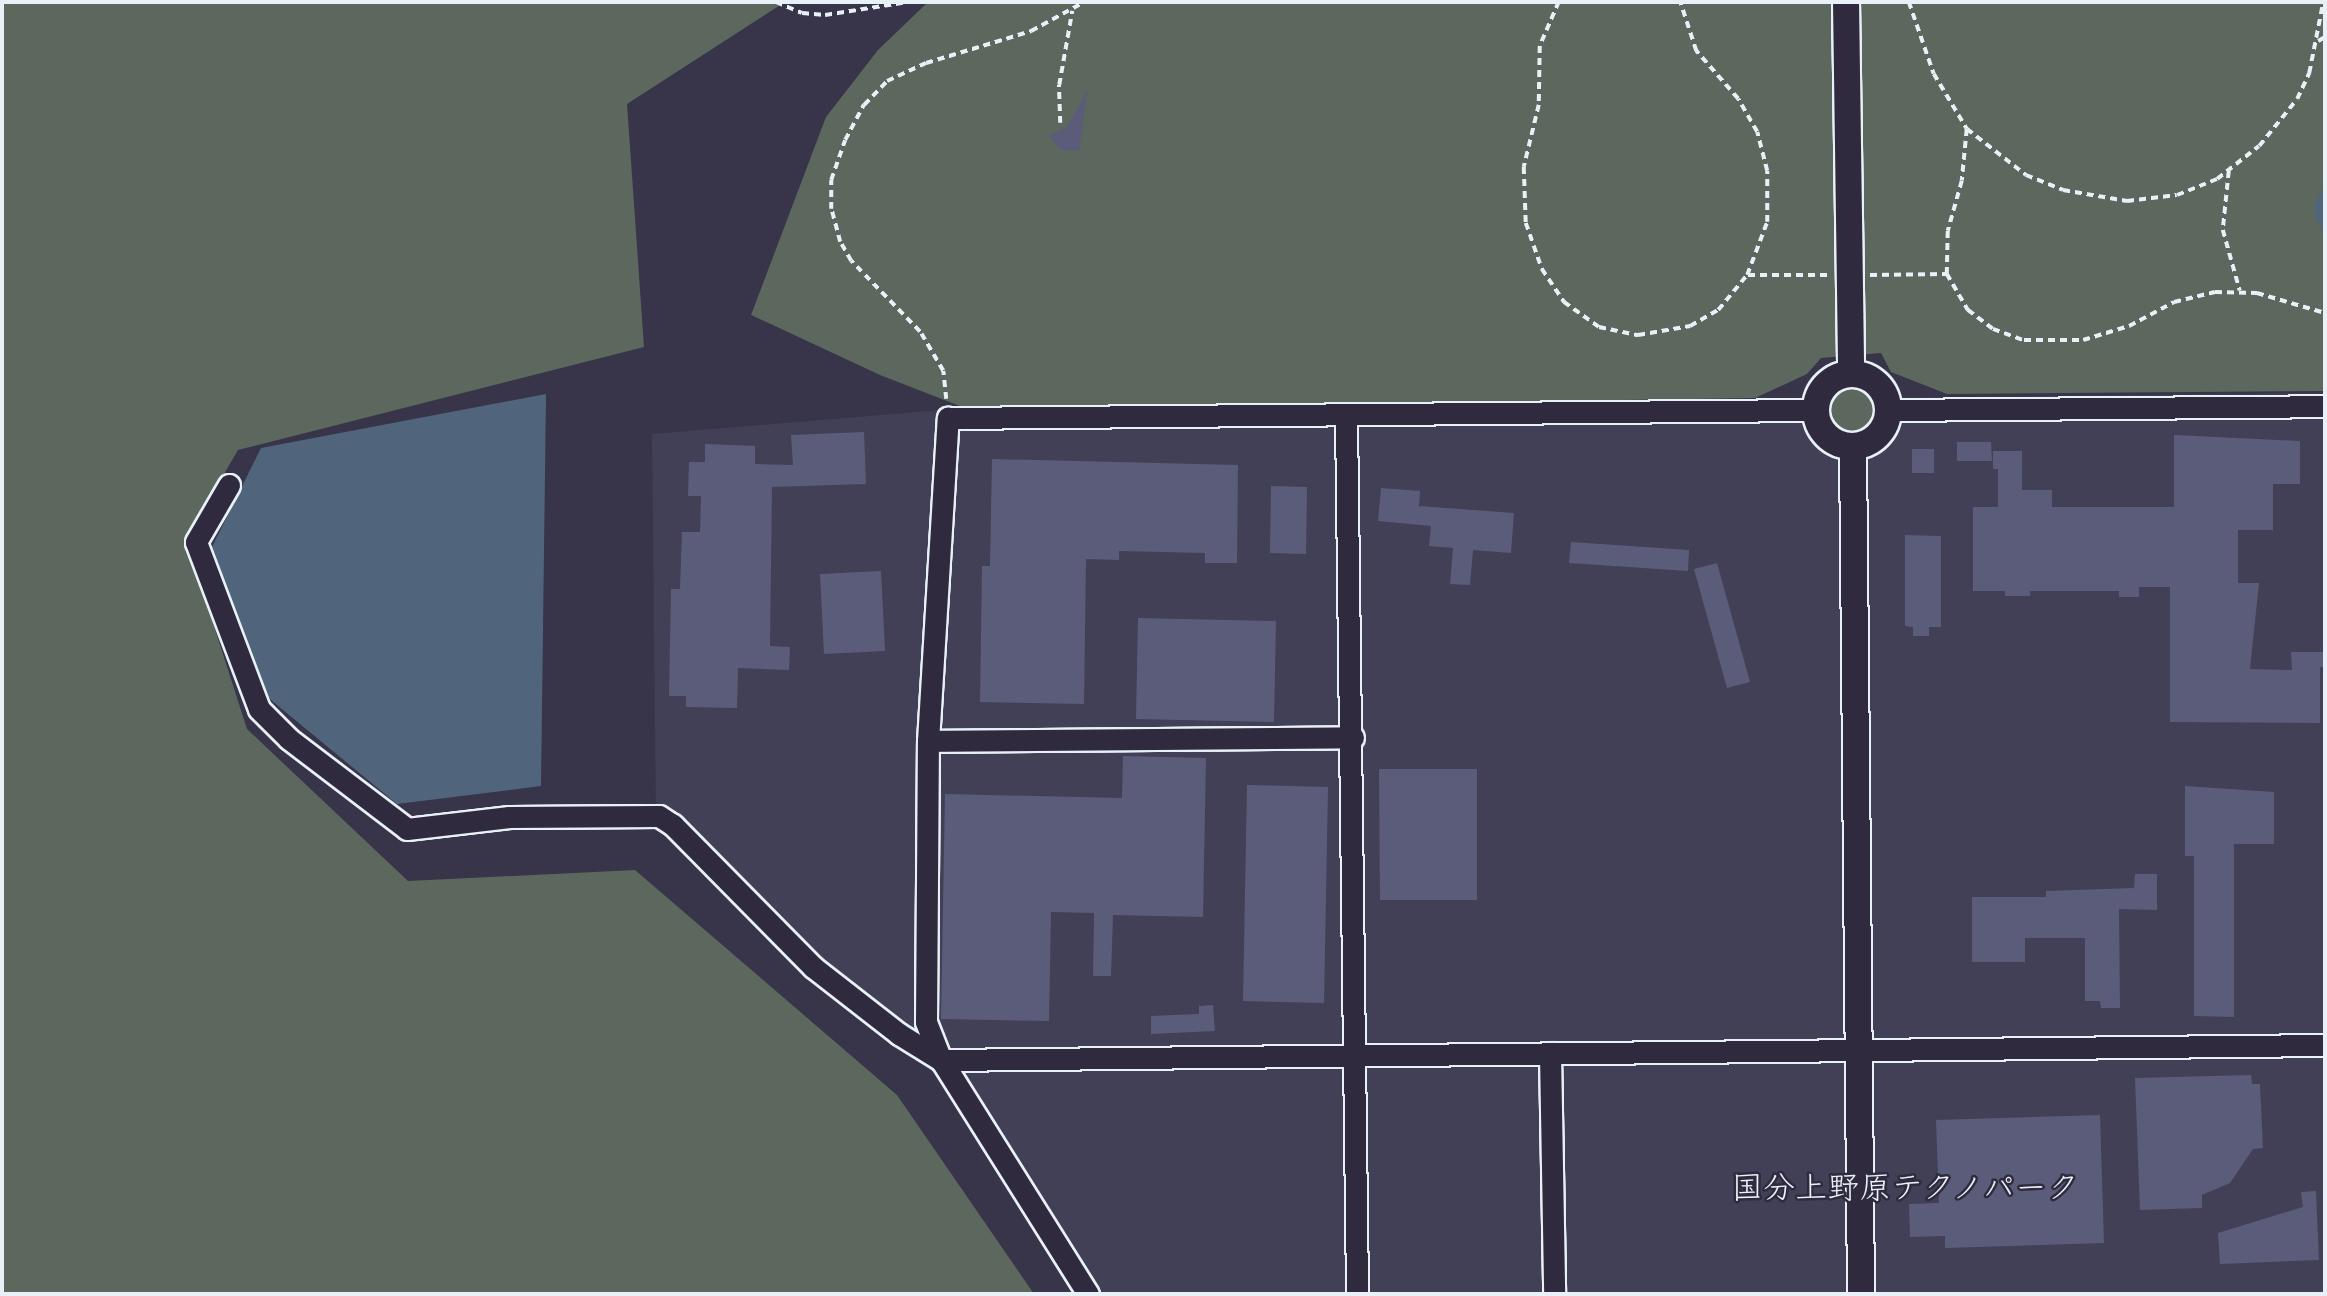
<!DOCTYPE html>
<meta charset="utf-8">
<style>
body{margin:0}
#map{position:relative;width:2327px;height:1296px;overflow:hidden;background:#383449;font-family:Caveat,"Klee One",sans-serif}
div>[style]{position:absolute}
.built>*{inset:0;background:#424057}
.green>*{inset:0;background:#5c685d}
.round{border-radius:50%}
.water>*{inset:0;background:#50657b}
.building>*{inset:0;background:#5b5c79}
.path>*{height:3.5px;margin-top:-1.75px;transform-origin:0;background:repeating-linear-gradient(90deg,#e8f1f8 0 7px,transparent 0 12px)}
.roads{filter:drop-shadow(2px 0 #e8f1f8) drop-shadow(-2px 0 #e8f1f8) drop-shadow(0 2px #e8f1f8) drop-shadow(0 -2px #e8f1f8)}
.minor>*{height:21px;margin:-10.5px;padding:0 10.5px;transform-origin:10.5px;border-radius:10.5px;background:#2f2a3d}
.tertiary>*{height:26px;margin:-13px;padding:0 13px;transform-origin:13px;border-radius:13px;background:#2f2a3d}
.tertiary>.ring{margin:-13px;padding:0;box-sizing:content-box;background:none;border:26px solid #2f2a3d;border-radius:50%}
span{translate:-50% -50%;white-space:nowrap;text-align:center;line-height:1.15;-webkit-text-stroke:5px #2f2a3d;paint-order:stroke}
.quarter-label{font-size:32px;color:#e8f1f8}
.frame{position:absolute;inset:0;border:4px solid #e8f1f8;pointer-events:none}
</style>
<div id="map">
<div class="built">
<div style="clip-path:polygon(2325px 393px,2325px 1294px,1073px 1294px,934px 1073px,791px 965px,656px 823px,652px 434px,966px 408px)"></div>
</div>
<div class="green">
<div style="clip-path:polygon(2px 2px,785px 2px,627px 104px,644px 347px,238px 450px,186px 539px,247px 729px,408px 881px,635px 870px,897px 1095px,1034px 1294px,2px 1294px)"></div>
<div style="clip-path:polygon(928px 2px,2325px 2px,2325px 391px,1947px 394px,1891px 372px,1881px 353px,1821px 358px,1807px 374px,1755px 398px,970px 410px,880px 375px,751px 315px,826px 117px,878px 50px)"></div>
<div class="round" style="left:1829px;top:388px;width:44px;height:44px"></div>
</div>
<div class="water">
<div style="clip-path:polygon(2325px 184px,2325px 234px,2315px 215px,2315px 203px)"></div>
<div style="clip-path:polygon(546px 394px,541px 786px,397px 804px,266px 696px,211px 549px,261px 448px)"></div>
</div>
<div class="building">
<div style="clip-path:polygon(1088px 90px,1079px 151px,1061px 150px,1048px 136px,1066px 128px)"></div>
<div style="clip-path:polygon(864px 432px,866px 484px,772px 487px,770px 646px,790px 647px,789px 670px,738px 668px,737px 708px,686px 707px,686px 696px,669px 696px,671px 589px,680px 589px,682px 532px,700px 532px,701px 496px,688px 496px,689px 462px,705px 462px,705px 444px,755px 446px,755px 464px,793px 465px,791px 435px)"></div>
<div style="clip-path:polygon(2174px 435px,2300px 441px,2300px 484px,2273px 484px,2273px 530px,2238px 530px,2238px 583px,2259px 583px,2250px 669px,2292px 670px,2291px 652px,2325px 652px,2325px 667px,2320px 667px,2320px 723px,2170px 722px,2170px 587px,2139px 587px,2139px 597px,2119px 597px,2119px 591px,2030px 591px,2030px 596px,2005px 596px,2005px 591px,1973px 591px,1973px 507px,1998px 507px,1998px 469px,1993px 469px,1993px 451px,2022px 451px,2022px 490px,2052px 490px,2052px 507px,2174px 507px)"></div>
<div style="clip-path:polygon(1957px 442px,1991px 442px,1992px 461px,1957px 461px)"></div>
<div style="clip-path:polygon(1912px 449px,1934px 449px,1934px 473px,1912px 473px)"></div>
<div style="clip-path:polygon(992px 459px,1238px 465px,1237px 563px,1205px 563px,1205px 553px,1119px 551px,1119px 560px,1086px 559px,1084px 704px,980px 702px,982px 566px,990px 566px)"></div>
<div style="clip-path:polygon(1271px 486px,1307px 487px,1306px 554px,1270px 553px)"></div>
<div style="clip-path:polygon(1381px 488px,1420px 491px,1419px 506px,1514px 513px,1511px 553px,1473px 550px,1470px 585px,1450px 584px,1453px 548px,1429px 546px,1431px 526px,1378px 521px)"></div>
<div style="clip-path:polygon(1905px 535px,1941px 536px,1941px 627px,1929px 627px,1929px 636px,1913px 636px,1913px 627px,1905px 626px)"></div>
<div style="clip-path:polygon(1571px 542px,1689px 550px,1688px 571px,1569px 563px)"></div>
<div style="clip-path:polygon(1717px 563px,1750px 682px,1727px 688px,1694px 569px)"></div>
<div style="clip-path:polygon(881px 571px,885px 651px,824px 654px,820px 574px)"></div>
<div style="clip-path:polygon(1138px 618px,1276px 621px,1274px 722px,1136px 719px)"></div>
<div style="clip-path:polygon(1123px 756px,1206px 758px,1203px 917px,1113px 915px,1111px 976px,1093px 976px,1094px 913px,1051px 912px,1049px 1021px,941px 1019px,945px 794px,1122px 798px)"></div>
<div style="clip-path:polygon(1379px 769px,1477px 769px,1477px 900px,1380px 900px)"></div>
<div style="clip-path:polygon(1247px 785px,1328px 787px,1324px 1003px,1243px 1001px)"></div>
<div style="clip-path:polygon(2185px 786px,2274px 792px,2274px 844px,2234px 844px,2234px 1017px,2194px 1016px,2194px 856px,2185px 856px)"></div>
<div style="clip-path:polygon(2135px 874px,2157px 874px,2157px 910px,2119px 909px,2120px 1008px,2101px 1008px,2100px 1001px,2085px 1001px,2085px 938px,2025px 938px,2025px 962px,1972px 962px,1972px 897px,2046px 897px,2046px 891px,2134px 888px)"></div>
<div style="clip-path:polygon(1213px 1005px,1215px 1031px,1151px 1034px,1151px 1016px,1199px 1014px,1199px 1006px)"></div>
<div style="clip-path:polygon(2251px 1075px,2252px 1084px,2260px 1084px,2263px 1148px,2253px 1149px,2230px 1183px,2202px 1195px,2202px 1208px,2140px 1210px,2135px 1078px)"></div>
<div style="clip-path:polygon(2100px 1115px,2104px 1243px,1945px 1248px,1945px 1236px,1910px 1237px,1909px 1204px,1939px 1203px,1936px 1120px)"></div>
<div style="clip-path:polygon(2316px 1191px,2319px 1260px,2220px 1264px,2218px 1233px,2303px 1207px,2301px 1192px)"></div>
</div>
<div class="path">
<div style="left:776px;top:2px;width:28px;rotate:23deg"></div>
<div style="left:802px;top:13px;width:23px;rotate:5deg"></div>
<div style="left:825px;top:15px;width:84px;rotate:-8.9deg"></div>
<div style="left:1559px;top:2px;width:48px;rotate:113.4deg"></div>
<div style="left:1540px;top:46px;width:59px;rotate:91deg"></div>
<div style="left:1539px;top:105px;width:64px;rotate:103.6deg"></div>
<div style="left:1524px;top:167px;width:56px;rotate:88deg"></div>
<div style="left:1526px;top:223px;width:49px;rotate:70.8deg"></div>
<div style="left:1542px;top:269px;width:40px;rotate:56deg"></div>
<div style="left:1564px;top:302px;width:43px;rotate:35.5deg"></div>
<div style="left:1599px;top:327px;width:40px;rotate:12deg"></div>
<div style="left:1638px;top:335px;width:53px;rotate:-9.8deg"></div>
<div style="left:1690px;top:326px;width:32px;rotate:-30deg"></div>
<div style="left:1718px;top:310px;width:45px;rotate:-50.4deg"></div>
<div style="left:1747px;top:275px;width:57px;rotate:-69.3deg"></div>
<div style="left:1767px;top:222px;width:51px;rotate:-90deg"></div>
<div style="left:1767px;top:171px;width:40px;rotate:-104.4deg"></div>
<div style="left:1757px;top:132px;width:38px;rotate:-120deg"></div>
<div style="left:1738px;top:99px;width:64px;rotate:-131.2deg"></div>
<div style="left:1696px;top:51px;width:52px;rotate:-108.1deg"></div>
<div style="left:1909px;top:2px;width:76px;rotate:70.9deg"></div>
<div style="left:1934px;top:74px;width:64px;rotate:59deg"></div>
<div style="left:1967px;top:129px;width:75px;rotate:37.9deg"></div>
<div style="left:2026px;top:175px;width:40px;rotate:22deg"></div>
<div style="left:2063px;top:190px;width:65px;rotate:9.8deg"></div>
<div style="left:2127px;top:201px;width:50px;rotate:-6.8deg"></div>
<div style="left:2177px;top:195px;width:43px;rotate:-21.8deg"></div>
<div style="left:2217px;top:179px;width:53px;rotate:-38.2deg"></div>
<div style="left:2259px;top:146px;width:60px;rotate:-51deg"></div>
<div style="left:2297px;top:99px;width:29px;rotate:-65deg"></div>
<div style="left:2309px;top:73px;width:72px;rotate:-78.8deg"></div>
<div style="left:2318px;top:41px;width:8px;rotate:-30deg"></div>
<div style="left:1060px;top:123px;width:38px;rotate:-92deg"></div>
<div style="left:1059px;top:85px;width:75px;rotate:-80deg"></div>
<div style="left:1967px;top:129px;width:52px;rotate:95.5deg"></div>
<div style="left:1962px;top:181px;width:52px;rotate:105.6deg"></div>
<div style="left:1948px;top:231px;width:43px;rotate:91.3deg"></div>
<div style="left:1947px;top:274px;width:42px;rotate:59.7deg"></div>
<div style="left:1968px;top:310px;width:31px;rotate:37deg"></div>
<div style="left:1993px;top:329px;width:33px;rotate:20deg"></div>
<div style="left:2024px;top:340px;width:59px"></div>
<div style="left:2083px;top:340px;width:48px;rotate:-16.9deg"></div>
<div style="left:2129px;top:326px;width:51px;rotate:-28.1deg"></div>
<div style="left:2174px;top:302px;width:42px;rotate:-13.7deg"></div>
<div style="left:2215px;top:292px;width:42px;rotate:1.4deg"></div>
<div style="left:2257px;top:293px;width:71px;rotate:16.4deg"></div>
<div style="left:2229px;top:171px;width:59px;rotate:95.8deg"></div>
<div style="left:2223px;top:230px;width:63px;rotate:74.4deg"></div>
<div style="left:1748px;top:275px;width:80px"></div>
<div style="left:1870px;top:275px;width:77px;rotate:-0.7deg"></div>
<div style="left:946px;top:399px;width:28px;rotate:-96deg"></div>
<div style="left:943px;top:371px;width:45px;rotate:-120.5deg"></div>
<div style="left:920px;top:332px;width:99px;rotate:-134.2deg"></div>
<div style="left:851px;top:261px;width:22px;rotate:-120deg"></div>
<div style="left:840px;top:242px;width:34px;rotate:-105deg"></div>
<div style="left:831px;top:209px;width:29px;rotate:-90deg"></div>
<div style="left:831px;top:180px;width:42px;rotate:-70.7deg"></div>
<div style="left:845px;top:140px;width:40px;rotate:-62deg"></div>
<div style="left:864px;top:105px;width:33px;rotate:-46deg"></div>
<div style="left:887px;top:81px;width:43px;rotate:-24.8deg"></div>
<div style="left:926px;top:63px;width:110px;rotate:-16.9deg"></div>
<div style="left:1031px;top:31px;width:60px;rotate:-28.7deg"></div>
</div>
<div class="roads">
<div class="minor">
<div style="left:1889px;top:410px;width:436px;rotate:-0.5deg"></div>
<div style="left:1346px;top:416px;width:878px;rotate:89.28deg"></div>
<div style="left:229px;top:485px;width:66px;rotate:120.1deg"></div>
<div style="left:196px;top:542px;width:178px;rotate:69.3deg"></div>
<div style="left:259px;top:709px;width:42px;rotate:45deg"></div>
<div style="left:289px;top:739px;width:148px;rotate:37.3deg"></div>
<div style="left:407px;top:829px;width:103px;rotate:-6.7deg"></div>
<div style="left:509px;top:817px;width:150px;rotate:-0.4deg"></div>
<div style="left:659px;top:816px;width:17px;rotate:33deg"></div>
<div style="left:673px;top:825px;width:199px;rotate:45.4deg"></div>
<div style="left:813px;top:967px;width:109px;rotate:37.9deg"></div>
<div style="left:899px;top:1034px;width:49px;rotate:31.8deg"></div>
<div style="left:941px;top:1060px;width:1384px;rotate:-0.62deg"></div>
<div style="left:928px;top:741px;width:425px;rotate:-0.5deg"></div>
<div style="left:1550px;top:1053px;width:241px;rotate:89deg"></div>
<div style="left:1088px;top:1294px;width:276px;rotate:-122.1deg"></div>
<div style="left:941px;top:1060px;width:41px;rotate:-111.5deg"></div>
<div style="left:926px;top:1022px;width:281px;rotate:-89.6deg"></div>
<div style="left:928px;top:741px;width:324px;rotate:-86.5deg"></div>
<div style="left:948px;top:418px;width:868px;rotate:-0.53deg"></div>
</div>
<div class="tertiary">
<div style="left:1846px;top:2px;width:371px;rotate:89.2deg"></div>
<div class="ring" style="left:1816px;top:374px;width:46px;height:46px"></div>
<div style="left:1853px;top:447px;width:847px;rotate:89.46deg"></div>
</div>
</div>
<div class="quarter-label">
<span style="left:1905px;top:1188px">国分上野原テクノパーク</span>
</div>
<div class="frame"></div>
</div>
